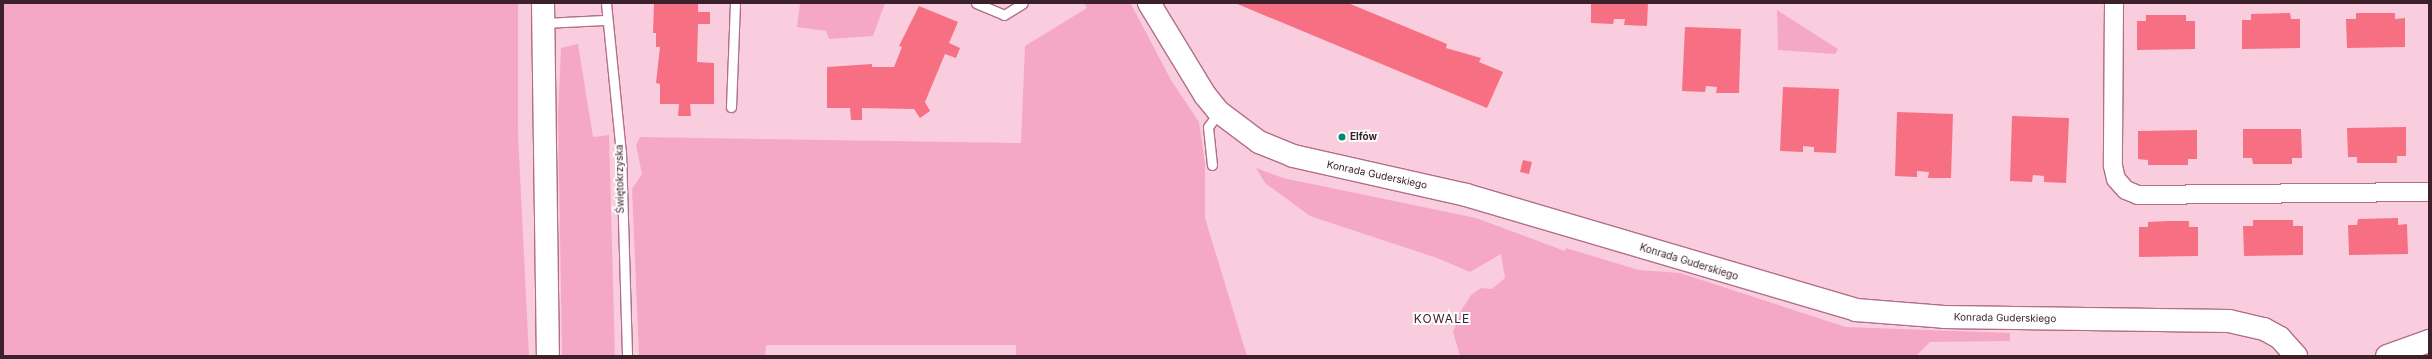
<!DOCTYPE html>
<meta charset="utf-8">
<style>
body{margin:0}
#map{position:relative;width:2432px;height:359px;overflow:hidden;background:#facdde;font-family:Inter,sans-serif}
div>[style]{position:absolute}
.green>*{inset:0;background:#f5a8c6}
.building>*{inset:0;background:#f76f82}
.roads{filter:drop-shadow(1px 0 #b16e89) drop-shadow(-1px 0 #b16e89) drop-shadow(0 1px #b16e89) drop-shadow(0 -1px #b16e89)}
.service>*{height:9px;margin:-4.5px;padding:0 4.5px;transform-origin:4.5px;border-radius:4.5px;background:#fff}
.minor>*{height:18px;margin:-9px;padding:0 9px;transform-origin:9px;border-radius:9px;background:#fff}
.tertiary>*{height:22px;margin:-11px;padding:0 11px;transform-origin:11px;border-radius:11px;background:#fff}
.secondary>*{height:22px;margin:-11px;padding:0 11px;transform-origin:11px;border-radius:11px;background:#fff}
.dots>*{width:11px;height:11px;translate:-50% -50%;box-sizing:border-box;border:2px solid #fdfdfd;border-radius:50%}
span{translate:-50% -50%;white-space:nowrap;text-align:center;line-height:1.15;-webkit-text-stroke:4px #fdfdfd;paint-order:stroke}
.poi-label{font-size:10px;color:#3c202b;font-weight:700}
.left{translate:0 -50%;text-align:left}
.street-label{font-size:10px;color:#3c202b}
.quarter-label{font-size:12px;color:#3c202b;letter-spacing:1px}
.frame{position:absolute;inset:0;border:4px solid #3c202b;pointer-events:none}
</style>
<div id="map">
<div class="green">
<div style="clip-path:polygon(3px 3px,518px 3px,518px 134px,529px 356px,3px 356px)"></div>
<div style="clip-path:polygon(800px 3px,885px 3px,873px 36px,829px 39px,826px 31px,797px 27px)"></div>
<div style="clip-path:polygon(1084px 3px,1131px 4px,1171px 80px,1199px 122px,1205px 164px,1205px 218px,1247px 356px,1016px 356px,1016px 345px,766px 345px,765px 356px,639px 356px,632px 189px,642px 174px,636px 145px,640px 137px,1021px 143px,1025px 46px,1087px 8px)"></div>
<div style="clip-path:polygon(1777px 10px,1838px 49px,1835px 54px,1778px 50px)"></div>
<div style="clip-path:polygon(578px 44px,593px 137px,609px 135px,615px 356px,562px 356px,558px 116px,561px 48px)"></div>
<div style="clip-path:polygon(1256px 168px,1283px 178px,1476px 218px,1565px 251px,1566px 248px,1639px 270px,1680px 273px,1846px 327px,2010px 333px,2010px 341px,1930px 342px,1916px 356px,1460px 356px,1453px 332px,1462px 309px,1471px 295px,1481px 288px,1492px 289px,1505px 278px,1501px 254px,1470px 272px,1437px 258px,1310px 216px,1265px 183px)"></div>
</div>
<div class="building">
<div style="clip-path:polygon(654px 3px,698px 3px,698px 12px,710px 12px,710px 24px,698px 24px,697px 62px,714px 63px,714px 104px,690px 104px,691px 116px,678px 116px,679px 104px,660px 104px,660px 84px,656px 83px,660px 47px,656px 47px,656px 33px,653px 33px)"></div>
<div style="clip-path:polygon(1235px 3px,1348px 3px,1447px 44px,1446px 48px,1481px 58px,1479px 62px,1503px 72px,1487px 108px)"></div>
<div style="clip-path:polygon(1591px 3px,1648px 3px,1647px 26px,1624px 25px,1625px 19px,1614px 19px,1613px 24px,1591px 23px)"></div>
<div style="clip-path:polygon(919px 6px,958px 22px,949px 43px,960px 48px,956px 58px,945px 54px,925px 102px,930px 111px,920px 118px,914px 109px,862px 108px,862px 120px,851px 120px,850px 108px,827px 108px,827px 67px,872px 64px,872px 67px,894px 67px,902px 47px,899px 46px)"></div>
<div style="clip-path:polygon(2290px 13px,2291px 19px,2300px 19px,2300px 48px,2242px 49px,2242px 20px,2251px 20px,2251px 14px)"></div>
<div style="clip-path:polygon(2356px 13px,2395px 13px,2395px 19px,2405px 18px,2405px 47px,2347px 48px,2346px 19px,2356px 19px)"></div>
<div style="clip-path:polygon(2146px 15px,2186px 15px,2186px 21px,2195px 21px,2195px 49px,2137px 50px,2137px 21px,2146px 21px)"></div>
<div style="clip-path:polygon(1685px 27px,1741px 29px,1739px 93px,1716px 93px,1717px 87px,1706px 86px,1705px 92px,1682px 91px)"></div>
<div style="clip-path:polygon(1783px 87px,1839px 89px,1836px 153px,1814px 152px,1814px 147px,1803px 146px,1803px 152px,1780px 151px)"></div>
<div style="clip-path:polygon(1897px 112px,1953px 114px,1951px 178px,1928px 178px,1929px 172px,1917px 171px,1917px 177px,1895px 176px)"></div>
<div style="clip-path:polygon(2012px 116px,2069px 118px,2066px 183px,2044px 182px,2044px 176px,2033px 175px,2032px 182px,2010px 181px)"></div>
<div style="clip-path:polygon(2406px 127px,2406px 156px,2397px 156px,2397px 163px,2357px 163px,2357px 157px,2348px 157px,2347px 128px)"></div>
<div style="clip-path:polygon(2243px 129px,2301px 129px,2302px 158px,2292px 158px,2292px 164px,2253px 164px,2252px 158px,2243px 158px)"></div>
<div style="clip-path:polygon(2197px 130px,2197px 159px,2188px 159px,2188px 165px,2148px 165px,2148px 160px,2138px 159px,2138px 131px)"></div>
<div style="clip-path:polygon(1523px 160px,1532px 162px,1529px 174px,1520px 172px)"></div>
<div style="clip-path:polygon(2398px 218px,2398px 225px,2407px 224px,2408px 254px,2349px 255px,2348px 225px,2357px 225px,2358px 219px)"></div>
<div style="clip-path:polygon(2253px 220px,2293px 220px,2293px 226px,2303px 226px,2303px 255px,2244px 256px,2243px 226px,2253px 226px)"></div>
<div style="clip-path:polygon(2168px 221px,2189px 221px,2189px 227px,2198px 227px,2198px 256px,2139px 257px,2139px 227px,2148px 227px,2148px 222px)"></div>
</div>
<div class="roads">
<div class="service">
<div style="left:606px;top:3px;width:150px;rotate:84.3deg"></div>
<div style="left:621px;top:152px;width:204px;rotate:88.3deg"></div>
<div style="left:976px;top:3px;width:30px;rotate:23deg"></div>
<div style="left:1004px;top:15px;width:22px;rotate:-32deg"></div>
<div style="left:543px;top:23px;width:62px;rotate:-2.8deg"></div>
<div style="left:731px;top:107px;width:104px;rotate:-87.8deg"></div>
<div style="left:1212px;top:165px;width:38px;rotate:-96deg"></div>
<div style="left:1208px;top:127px;width:19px;rotate:-54deg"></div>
</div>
<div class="minor">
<div style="left:2114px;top:3px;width:163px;rotate:90.4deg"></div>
<div style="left:2113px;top:166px;width:13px;rotate:77deg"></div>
<div style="left:2116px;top:179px;width:15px;rotate:48deg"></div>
<div style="left:2126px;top:190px;width:13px;rotate:23deg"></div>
<div style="left:2138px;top:195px;width:291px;rotate:-0.6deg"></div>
</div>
<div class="tertiary">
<div style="left:1149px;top:3px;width:108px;rotate:58.7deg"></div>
<div style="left:1205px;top:95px;width:22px;rotate:51deg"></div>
<div style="left:1219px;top:112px;width:50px;rotate:36.9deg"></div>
<div style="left:1259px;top:142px;width:37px;rotate:22deg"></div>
<div style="left:1293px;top:156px;width:177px;rotate:12.7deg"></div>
<div style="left:1466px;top:195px;width:407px;rotate:16.4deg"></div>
<div style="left:1856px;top:310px;width:88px;rotate:4.5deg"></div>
<div style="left:1944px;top:317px;width:285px;rotate:0.8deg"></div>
<div style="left:2229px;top:321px;width:36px;rotate:13deg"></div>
<div style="left:2264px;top:329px;width:18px;rotate:29deg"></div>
<div style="left:2280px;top:338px;width:24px;rotate:48deg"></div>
<div style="left:2387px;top:356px;width:45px;rotate:-19.7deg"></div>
</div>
<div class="secondary">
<div style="left:543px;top:3px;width:353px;rotate:89.2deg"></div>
</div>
</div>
<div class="dots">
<div style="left:1342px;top:137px;background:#008a71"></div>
</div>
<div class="poi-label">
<span class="left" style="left:1350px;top:137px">Elfów</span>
</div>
<div class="street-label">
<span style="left:1377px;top:175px;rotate:12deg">Konrada Guderskiego</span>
<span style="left:620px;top:179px;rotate:-91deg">Świętokrzyska</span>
<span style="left:1689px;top:262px;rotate:17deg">Konrada Guderskiego</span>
<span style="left:2005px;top:318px;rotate:1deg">Konrada Guderskiego</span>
</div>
<div class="quarter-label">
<span style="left:1442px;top:319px">KOWALE</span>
</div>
<div class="frame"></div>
</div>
